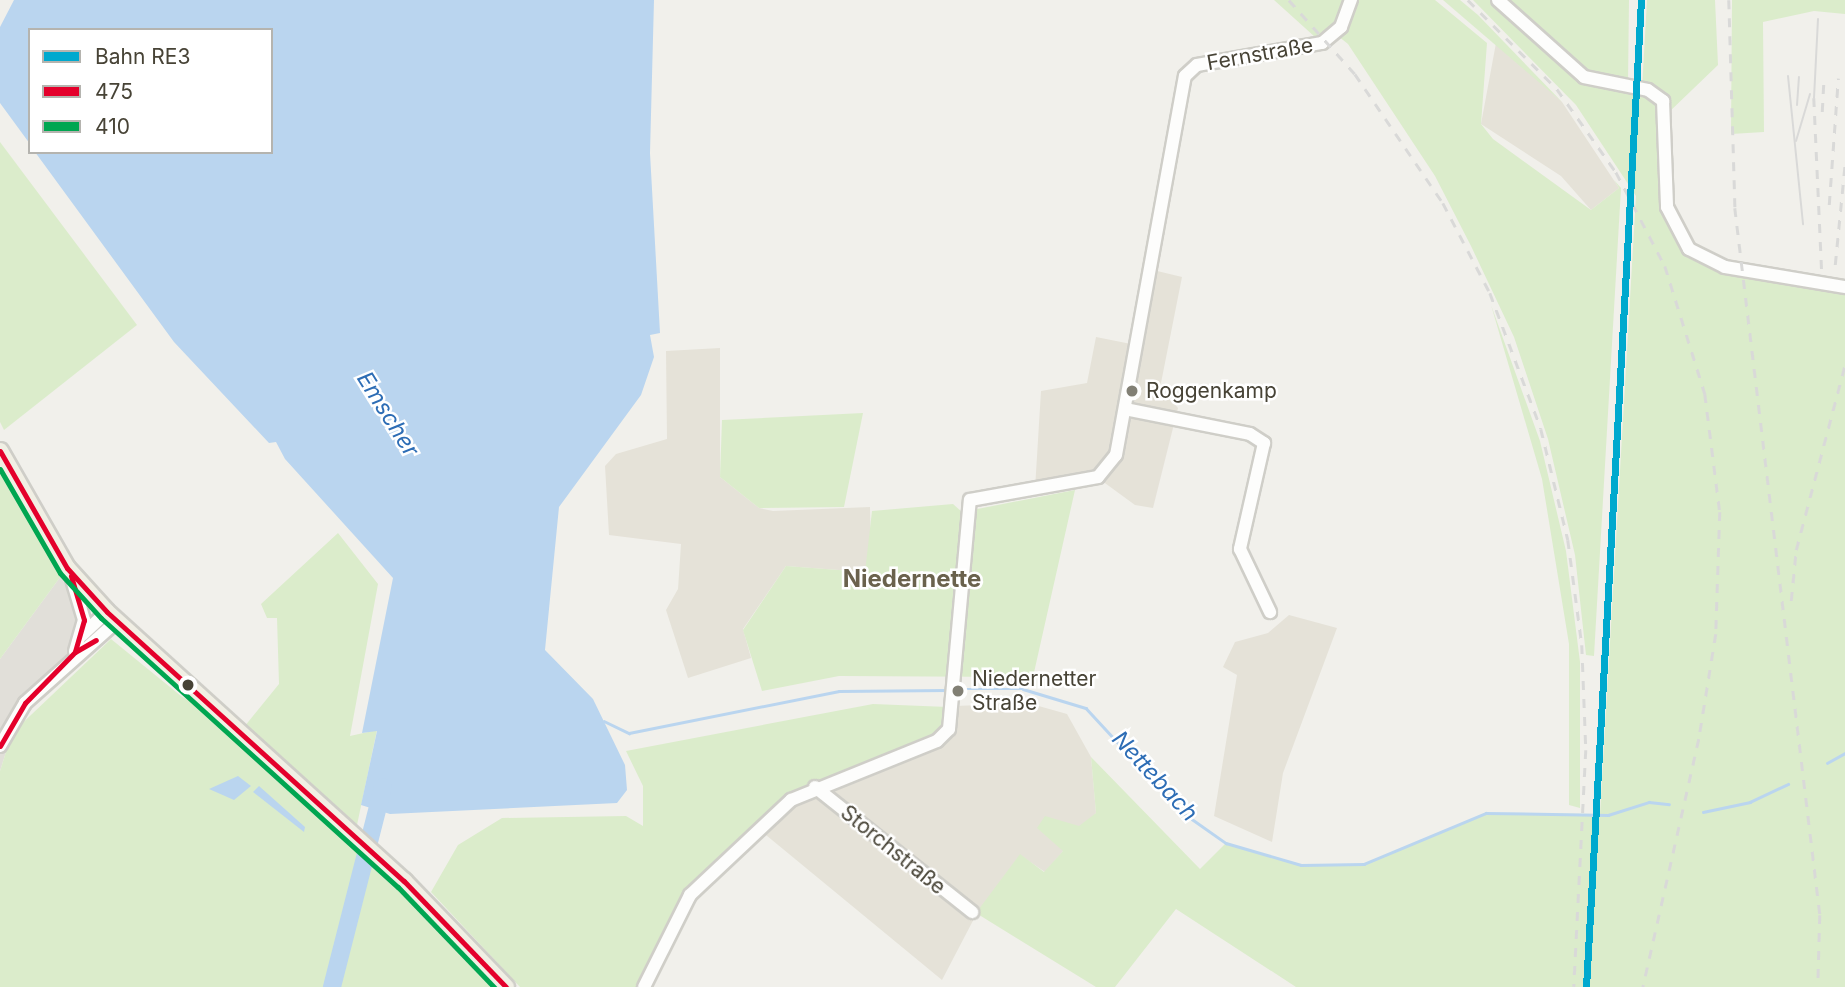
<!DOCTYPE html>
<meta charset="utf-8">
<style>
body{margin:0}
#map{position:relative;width:1845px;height:987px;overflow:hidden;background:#f1f0eb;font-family:Inter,sans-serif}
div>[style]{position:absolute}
.residential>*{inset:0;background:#e5e2d8}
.industrial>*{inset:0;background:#e1dfd9}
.green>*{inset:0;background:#dbeccb}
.water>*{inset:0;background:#bad5ef}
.stream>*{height:2.5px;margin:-1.25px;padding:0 1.25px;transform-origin:1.25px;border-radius:1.25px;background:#bad5ef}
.river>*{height:18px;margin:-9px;padding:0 9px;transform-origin:9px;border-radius:9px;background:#bad5ef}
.roads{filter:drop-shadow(2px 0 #cfcec8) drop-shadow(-2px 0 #cfcec8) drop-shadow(0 2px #cfcec8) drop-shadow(0 -2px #cfcec8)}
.minor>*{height:12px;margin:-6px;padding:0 6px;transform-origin:6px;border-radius:6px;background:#fdfdfc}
.major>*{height:16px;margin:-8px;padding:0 8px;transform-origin:8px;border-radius:8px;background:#f1efe4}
.tram>*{height:2px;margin:-1px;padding:0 1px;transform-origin:1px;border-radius:1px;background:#d9d9d8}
.rail>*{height:2.5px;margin-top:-1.25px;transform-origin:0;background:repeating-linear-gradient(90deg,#d9d9d8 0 9px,transparent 0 18px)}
.bus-1>*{height:5px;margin:-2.5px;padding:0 2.5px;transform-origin:2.5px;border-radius:2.5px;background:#e4002b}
.bus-2>*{height:5px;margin:-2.5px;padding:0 2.5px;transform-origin:2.5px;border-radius:2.5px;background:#00a651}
.rail-1>*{height:7px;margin:-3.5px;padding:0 3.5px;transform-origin:3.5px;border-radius:3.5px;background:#00a9ce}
.dots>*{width:19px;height:19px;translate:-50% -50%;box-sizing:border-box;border:4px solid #fff;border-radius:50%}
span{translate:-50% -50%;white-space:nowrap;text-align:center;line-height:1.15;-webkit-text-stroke:5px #fff;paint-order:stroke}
.street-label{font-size:21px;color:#474336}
.poi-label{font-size:21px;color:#474336}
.left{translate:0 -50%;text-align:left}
.water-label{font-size:23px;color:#2d6db5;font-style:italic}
.quarter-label{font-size:24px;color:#6a624d;font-weight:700}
.legend{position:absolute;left:28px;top:28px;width:245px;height:126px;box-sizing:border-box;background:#fff;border:2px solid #b5b4af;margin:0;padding:9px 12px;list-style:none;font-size:21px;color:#474336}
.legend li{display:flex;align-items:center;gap:14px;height:35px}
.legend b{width:35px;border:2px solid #b5b4af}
</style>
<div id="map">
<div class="residential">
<div style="clip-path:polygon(1496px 43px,1562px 102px,1619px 188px,1591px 210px,1561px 176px,1481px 124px)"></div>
<div style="clip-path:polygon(1149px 269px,1182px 277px,1160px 388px,1178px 408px,1153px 508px,1135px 505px,1098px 478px,1035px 489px,1041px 391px,1087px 383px,1096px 337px,1136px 345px)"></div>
<div style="clip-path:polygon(720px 348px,720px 477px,759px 508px,773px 511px,870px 507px,871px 554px,865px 572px,786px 566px,743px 629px,751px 658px,688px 678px,666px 610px,678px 589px,681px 544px,609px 535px,605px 466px,616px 454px,667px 439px,666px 351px)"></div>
<div style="clip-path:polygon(1289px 615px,1337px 628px,1283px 773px,1272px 842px,1214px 816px,1237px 675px,1223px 667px,1235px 642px,1268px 633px)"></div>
<div style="clip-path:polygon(1028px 703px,1067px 714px,1091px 757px,1096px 813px,1045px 872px,1020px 855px,977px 913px,942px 980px,760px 830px,791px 800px,955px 706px)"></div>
</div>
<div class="industrial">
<div style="clip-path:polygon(61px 576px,81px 621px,72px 652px,32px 692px,32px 709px,12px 733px,0 771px,0 659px)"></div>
</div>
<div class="green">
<div style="clip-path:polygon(1274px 0,1435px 0,1487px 43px,1481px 124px,1493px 139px,1591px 210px,1619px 188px,1614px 180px,1621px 188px,1594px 656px,1586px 655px,1575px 555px,1548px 439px,1514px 337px,1471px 246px,1435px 176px,1348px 44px,1328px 28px,1315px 37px)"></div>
<div style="clip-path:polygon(1443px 0,1460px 0,1478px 15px,1562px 102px)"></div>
<div style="clip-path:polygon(1473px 0,1629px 0,1628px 83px,1642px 89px,1647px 0,1715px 0,1718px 65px,1667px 114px,1666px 182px,1685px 251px,1728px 271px,1845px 292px,1845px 987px,1296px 987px,1176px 909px,1115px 987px,1096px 987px,976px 913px,1020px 854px,1044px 872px,1063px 851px,1037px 828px,1045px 816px,1079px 826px,1096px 813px,1091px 757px,1200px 869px,1226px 843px,1301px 865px,1364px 864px,1486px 813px,1600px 814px,1636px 196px,1576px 105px)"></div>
<div style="clip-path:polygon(1732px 0,1845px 0,1845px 14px,1814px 11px,1763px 22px,1764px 132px,1731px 134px)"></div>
<div style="clip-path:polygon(0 142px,137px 325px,4px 430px,0 422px)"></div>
<div style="clip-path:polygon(1491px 305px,1540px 441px,1566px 551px,1580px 662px,1580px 808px,1569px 805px,1569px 644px,1542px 479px)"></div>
<div style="clip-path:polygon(863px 413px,844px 507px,759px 508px,720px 477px,722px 420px)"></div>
<div style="clip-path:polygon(0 451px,61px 576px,0 659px)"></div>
<div style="clip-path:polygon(1075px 490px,1033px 677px,839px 676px,762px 691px,743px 630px,786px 566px,865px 572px,872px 511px,953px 504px,962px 512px)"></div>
<div style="clip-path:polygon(338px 533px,378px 584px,350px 736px,377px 730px,353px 844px,393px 871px,393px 886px,426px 902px,506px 987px,0 987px,0 771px,12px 733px,111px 639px,181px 696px,240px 732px,279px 684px,277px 618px,267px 618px,261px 604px)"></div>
<div style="clip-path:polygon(873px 704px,948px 707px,952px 714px,937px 741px,815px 787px,702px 882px,644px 987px,520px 987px,431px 892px,458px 845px,502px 818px,626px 816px,643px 826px,643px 786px,626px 751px)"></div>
</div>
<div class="water">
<div style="clip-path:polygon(14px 0,654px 0,650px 153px,660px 333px,650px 335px,654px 357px,641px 395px,559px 507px,545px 650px,593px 699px,625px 765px,627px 790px,617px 803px,390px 814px,361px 805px,377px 731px,362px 733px,393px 578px,285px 459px,276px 442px,269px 443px,174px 342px,35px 152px,271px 152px,271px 30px,30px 30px,30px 144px,0 103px,0 27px)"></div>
<div style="clip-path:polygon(238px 776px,251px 786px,234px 800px,209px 789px)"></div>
<div style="clip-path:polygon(259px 786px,305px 827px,304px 832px,253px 792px)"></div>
</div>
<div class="stream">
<div style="left:957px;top:689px;width:66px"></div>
<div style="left:1023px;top:689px;width:66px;rotate:16.8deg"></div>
<div style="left:1086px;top:708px;width:142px;rotate:47.3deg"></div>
<div style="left:1182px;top:812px;width:54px;rotate:35.2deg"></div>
<div style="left:1226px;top:843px;width:78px;rotate:16.3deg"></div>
<div style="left:1301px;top:865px;width:63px;rotate:-0.9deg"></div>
<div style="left:1364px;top:864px;width:132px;rotate:-22.7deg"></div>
<div style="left:1486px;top:813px;width:122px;rotate:0.9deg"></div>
<div style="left:1608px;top:815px;width:43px;rotate:-17.6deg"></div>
<div style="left:1649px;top:802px;width:20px;rotate:6deg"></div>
<div style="left:604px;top:721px;width:28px;rotate:26deg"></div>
<div style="left:629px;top:733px;width:214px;rotate:-11.3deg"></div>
<div style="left:839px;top:691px;width:108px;rotate:-0.5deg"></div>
<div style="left:1827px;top:763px;width:21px;rotate:-29deg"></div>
<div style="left:1703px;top:812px;width:48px;rotate:-12deg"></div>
<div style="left:1750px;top:802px;width:42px;rotate:-25.3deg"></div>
</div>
<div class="river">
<div style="left:332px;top:987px;width:206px;rotate:-75.7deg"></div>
</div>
<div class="roads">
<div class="minor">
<div style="left:1498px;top:0;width:115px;rotate:41.8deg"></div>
<div style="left:1584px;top:77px;width:65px;rotate:11.5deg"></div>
<div style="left:1648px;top:90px;width:19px;rotate:36deg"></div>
<div style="left:1663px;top:101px;width:106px;rotate:87.8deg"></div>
<div style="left:1667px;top:207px;width:47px;rotate:62.4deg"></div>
<div style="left:1689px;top:249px;width:40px;rotate:26.6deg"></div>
<div style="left:1725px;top:267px;width:122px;rotate:9.5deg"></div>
<div style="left:1125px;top:409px;width:127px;rotate:11.3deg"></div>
<div style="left:1250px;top:434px;width:17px;rotate:33deg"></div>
<div style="left:1264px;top:443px;width:109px;rotate:102.8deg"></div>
<div style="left:1240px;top:549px;width:70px;rotate:64.5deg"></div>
<div style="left:71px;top:576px;width:46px;rotate:73.5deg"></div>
<div style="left:84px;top:620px;width:33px;rotate:106deg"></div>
<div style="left:82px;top:635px;width:34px;rotate:-43deg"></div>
<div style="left:0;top:746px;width:50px;rotate:-59.8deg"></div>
<div style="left:25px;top:703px;width:123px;rotate:-41.7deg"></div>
<div style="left:815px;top:787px;width:201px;rotate:38.5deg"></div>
<div style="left:644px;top:987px;width:103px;rotate:-63.4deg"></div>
<div style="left:690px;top:895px;width:139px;rotate:-43.2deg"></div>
<div style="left:791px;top:800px;width:157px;rotate:-22deg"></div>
<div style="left:937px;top:741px;width:17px;rotate:-45deg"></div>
<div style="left:949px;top:729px;width:230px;rotate:-84.8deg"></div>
<div style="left:970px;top:500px;width:130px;rotate:-10.2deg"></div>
<div style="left:1098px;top:477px;width:28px;rotate:-51deg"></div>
<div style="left:1116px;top:455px;width:385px;rotate:-79.7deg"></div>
<div style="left:1185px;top:76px;width:16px;rotate:-43deg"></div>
<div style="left:1197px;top:65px;width:127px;rotate:-10deg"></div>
<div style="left:1322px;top:43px;width:25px;rotate:-40deg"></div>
<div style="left:1341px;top:27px;width:29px;rotate:-70deg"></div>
</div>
<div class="major">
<div style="left:0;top:451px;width:135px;rotate:60.2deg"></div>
<div style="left:67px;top:568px;width:59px;rotate:47.7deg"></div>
<div style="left:107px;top:612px;width:401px;rotate:42.2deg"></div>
<div style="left:404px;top:881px;width:147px;rotate:46.1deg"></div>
</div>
</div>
<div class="tram">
<div style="left:1788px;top:76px;width:149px;rotate:84.2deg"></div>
<div style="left:1814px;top:98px;width:79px;rotate:-87.1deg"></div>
<div style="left:1797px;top:105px;width:28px;rotate:-86deg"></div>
<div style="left:1796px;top:141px;width:49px;rotate:-73.4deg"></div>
</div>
<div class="rail">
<div style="left:1289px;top:0;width:99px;rotate:48.3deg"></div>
<div style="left:1355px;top:74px;width:156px;rotate:55.7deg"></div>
<div style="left:1443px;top:203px;width:102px;rotate:62.4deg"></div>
<div style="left:1490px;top:293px;width:145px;rotate:69.4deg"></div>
<div style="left:1541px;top:429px;width:114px;rotate:76.3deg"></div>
<div style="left:1568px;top:540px;width:106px;rotate:82.4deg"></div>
<div style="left:1582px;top:645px;width:105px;rotate:87.8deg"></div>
<div style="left:1586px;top:750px;width:237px;rotate:92.9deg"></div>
<div style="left:1468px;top:0;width:126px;rotate:45deg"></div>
<div style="left:1557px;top:89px;width:102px;rotate:54.6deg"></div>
<div style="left:1616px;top:172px;width:106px;rotate:62.5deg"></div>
<div style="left:1665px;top:266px;width:134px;rotate:72.6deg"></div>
<div style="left:1705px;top:394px;width:119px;rotate:82.8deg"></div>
<div style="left:1720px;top:512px;width:122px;rotate:91.9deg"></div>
<div style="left:1716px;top:634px;width:106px;rotate:99.2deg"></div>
<div style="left:1699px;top:739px;width:254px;rotate:102.7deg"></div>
<div style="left:1729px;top:0;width:208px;rotate:88.3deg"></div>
<div style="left:1735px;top:208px;width:712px;rotate:83.14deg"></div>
<div style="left:1820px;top:915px;width:72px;rotate:91.6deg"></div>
<div style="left:1814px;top:98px;width:175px;rotate:87.4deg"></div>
<div style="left:1822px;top:112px;width:35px;rotate:-87deg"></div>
<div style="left:1829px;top:205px;width:127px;rotate:-85.9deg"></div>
<div style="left:1835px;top:265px;width:102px;rotate:-84.4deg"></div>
<div style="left:1791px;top:601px;width:51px;rotate:-84.4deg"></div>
<div style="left:1796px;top:550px;width:192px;rotate:-75.2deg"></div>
</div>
<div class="bus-1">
<div style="left:0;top:451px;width:135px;rotate:60.2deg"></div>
<div style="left:67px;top:568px;width:59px;rotate:47.7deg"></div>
<div style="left:107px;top:612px;width:401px;rotate:42.2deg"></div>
<div style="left:404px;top:881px;width:147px;rotate:46.1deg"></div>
<div style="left:71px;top:576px;width:46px;rotate:73.5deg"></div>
<div style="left:84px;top:620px;width:33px;rotate:106deg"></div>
<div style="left:0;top:746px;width:50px;rotate:-59.8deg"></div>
<div style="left:25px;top:703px;width:71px;rotate:-45.6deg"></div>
<div style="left:75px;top:652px;width:24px;rotate:-30deg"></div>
</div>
<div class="bus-2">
<div style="left:0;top:469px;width:120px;rotate:60deg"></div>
<div style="left:60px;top:573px;width:61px;rotate:47.7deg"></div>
<div style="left:101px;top:618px;width:401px;rotate:42.2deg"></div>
<div style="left:398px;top:887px;width:139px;rotate:46.2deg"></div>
</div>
<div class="rail-1">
<div style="left:1586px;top:987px;width:989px;rotate:-86.81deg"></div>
</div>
<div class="dots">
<div style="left:1132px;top:391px;background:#828075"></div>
<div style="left:188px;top:685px;background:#474336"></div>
<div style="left:958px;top:691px;background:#828075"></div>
</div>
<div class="street-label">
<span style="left:1260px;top:54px;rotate:-10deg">Fernstraße</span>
<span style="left:893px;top:850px;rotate:39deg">Storchstraße</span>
</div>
<div class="poi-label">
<span class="left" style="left:1146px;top:391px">Roggenkamp</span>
<span class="left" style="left:972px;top:691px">Niedernetter<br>Straße</span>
</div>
<div class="water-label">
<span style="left:388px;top:414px;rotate:58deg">Emscher</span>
<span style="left:1155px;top:776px;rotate:47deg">Nettebach</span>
</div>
<div class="quarter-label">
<span style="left:912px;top:579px">Niedernette</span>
</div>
<ul class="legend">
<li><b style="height:9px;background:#00a9ce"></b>Bahn RE3</li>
<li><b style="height:9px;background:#e4002b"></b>475</li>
<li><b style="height:9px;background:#00a651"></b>410</li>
</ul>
</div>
